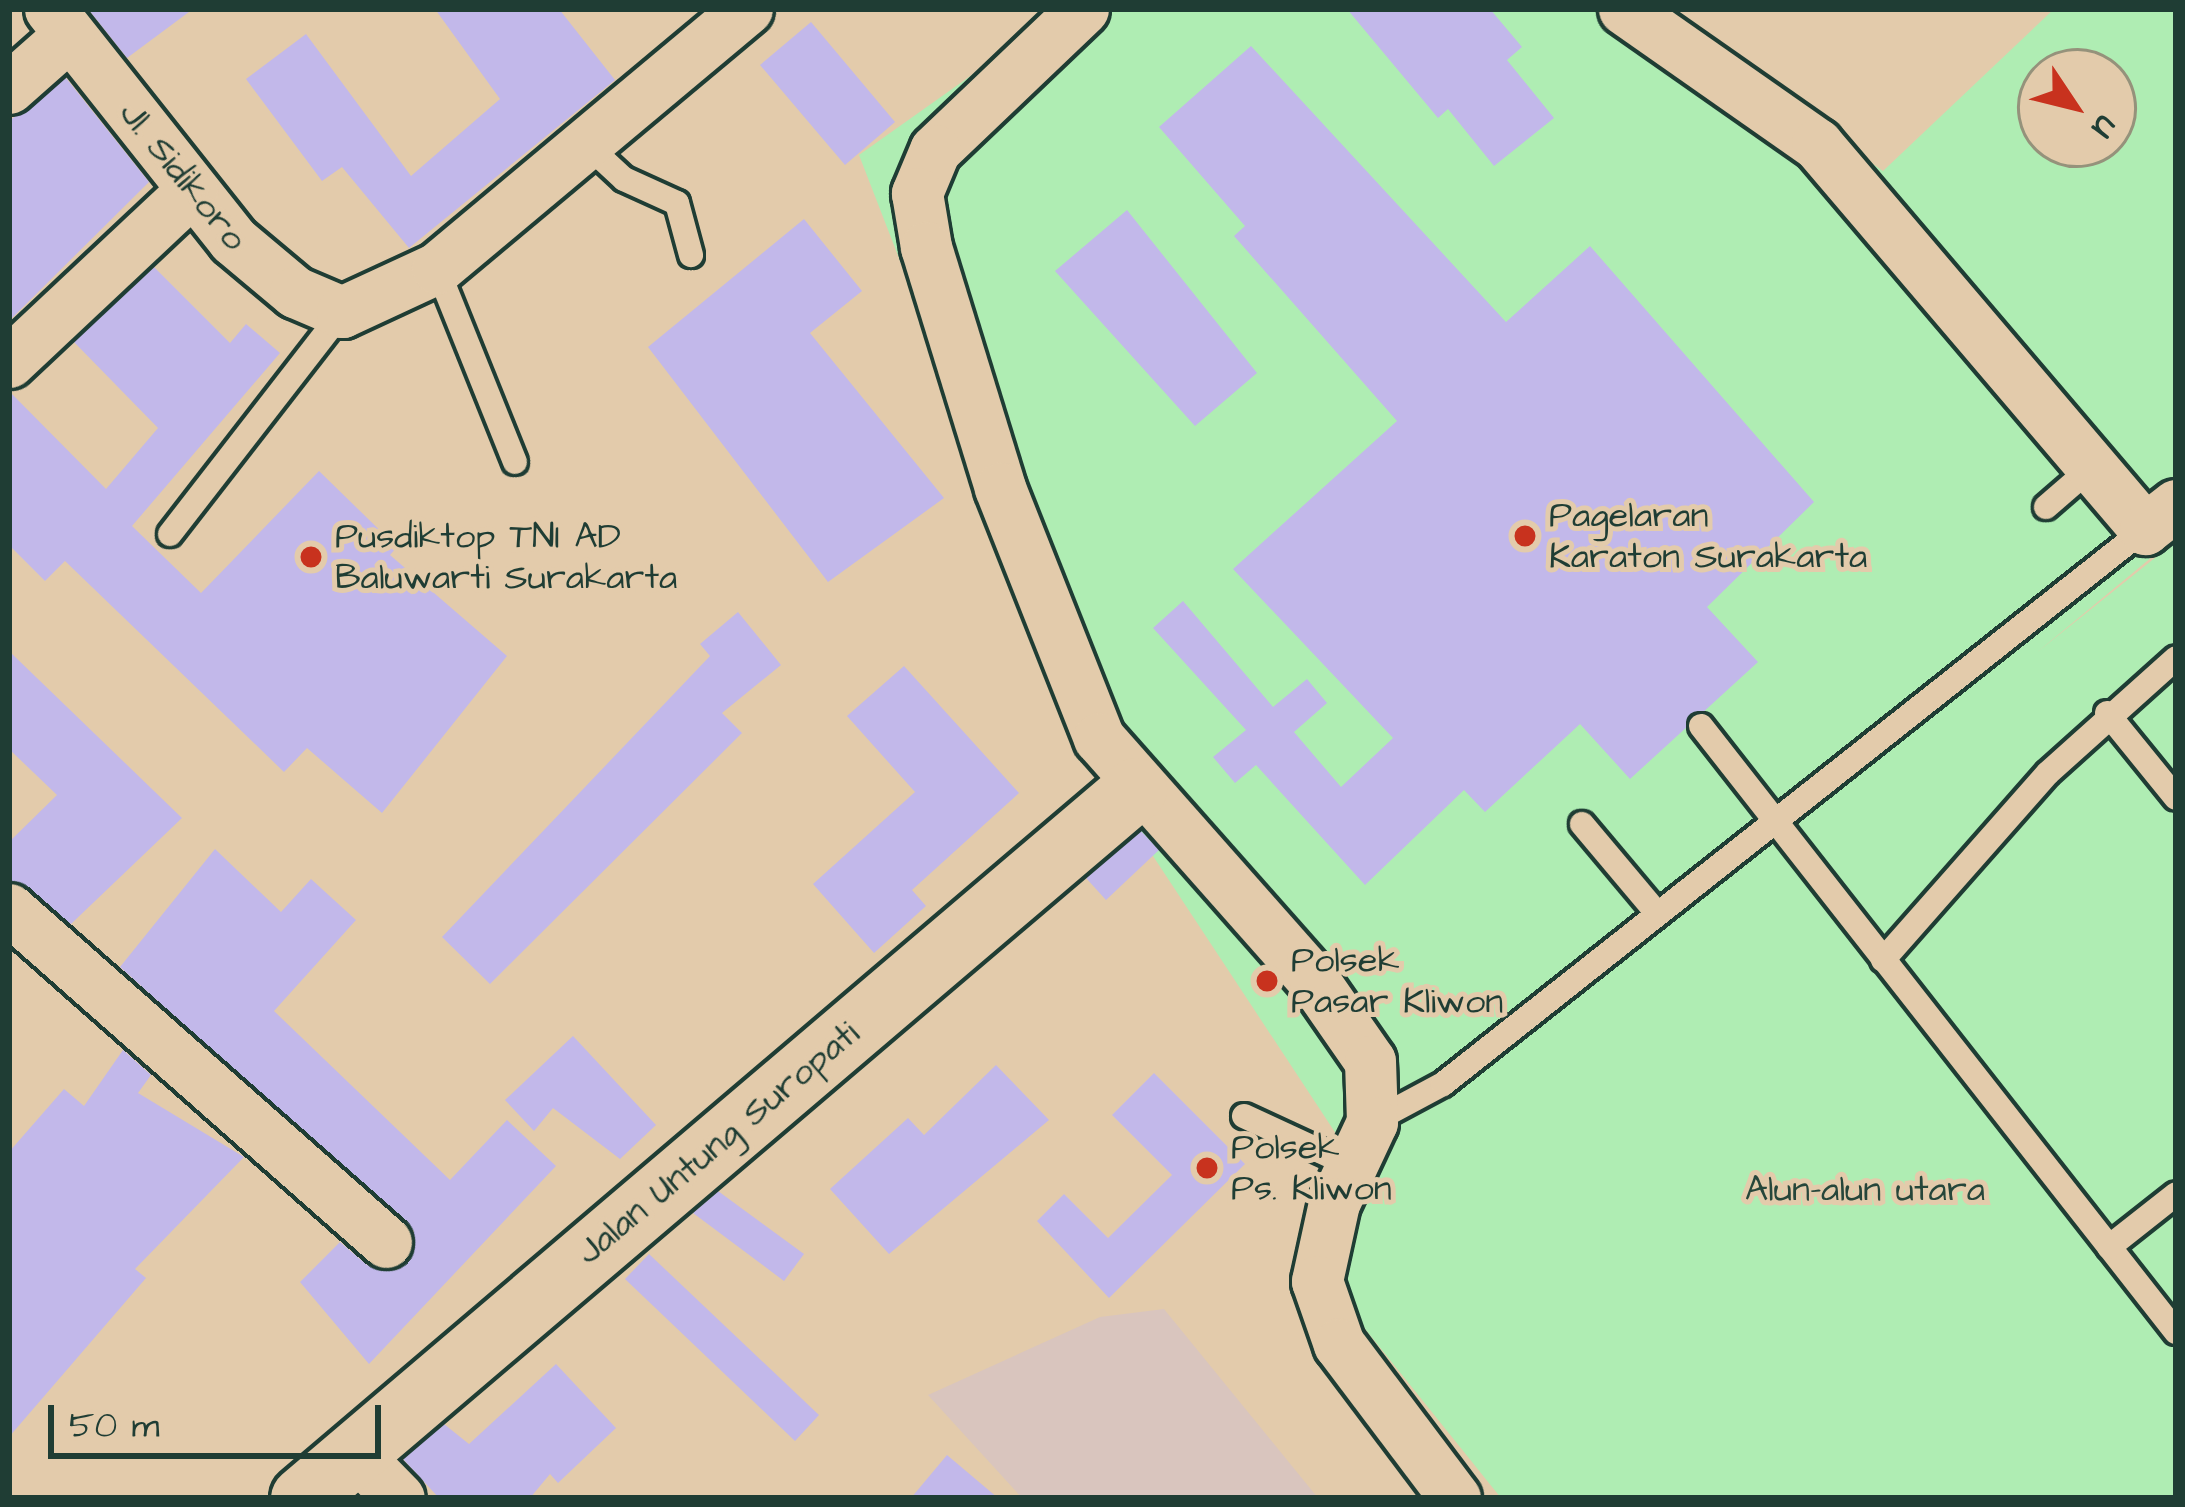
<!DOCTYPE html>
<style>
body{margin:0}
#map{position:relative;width:2185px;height:1507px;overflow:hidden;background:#e3cbab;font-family:"Architects Daughter",sans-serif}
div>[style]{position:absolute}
.built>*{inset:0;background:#d9c5be}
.green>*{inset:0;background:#afedb3}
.building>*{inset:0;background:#c2b8ea}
.roads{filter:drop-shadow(3px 0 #1f3d34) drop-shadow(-3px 0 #1f3d34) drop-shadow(0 3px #1f3d34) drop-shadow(0 -3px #1f3d34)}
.service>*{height:24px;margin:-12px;padding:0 12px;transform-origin:12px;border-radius:12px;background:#e3cbab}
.minor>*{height:51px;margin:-25.5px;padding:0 25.5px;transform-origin:25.5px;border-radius:25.5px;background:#e3cbab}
.tertiary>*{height:63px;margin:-31.5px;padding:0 31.5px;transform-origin:31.5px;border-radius:31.5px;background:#e3cbab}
.dots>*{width:33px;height:33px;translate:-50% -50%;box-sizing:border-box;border:6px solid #e3cbab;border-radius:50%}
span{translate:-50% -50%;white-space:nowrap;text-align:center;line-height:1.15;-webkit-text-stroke:10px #e3cbab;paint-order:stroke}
.street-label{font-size:36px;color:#1f3d34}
.poi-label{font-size:36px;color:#1f3d34}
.left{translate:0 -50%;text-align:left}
.park-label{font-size:36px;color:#26463a}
.frame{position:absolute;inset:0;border:12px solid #1f3d34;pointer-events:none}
.north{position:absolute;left:2017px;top:48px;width:120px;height:120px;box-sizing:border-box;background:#e3cbab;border:3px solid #95927b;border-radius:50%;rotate:125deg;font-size:33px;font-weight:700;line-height:48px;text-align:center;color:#1f3d34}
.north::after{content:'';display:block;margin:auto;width:42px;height:54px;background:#c8321e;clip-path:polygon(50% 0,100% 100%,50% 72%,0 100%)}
.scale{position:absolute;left:48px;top:1405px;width:333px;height:54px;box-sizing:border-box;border:6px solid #1f3d34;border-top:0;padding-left:15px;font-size:36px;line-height:42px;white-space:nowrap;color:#1f3d34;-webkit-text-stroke:9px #e3cbab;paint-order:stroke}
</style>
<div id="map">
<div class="built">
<div style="clip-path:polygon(1164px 1309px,1318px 1498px,1022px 1498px,928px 1395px,1100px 1317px)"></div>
</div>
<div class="green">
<div style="clip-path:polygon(evenodd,1065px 9px,1650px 9px,1883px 171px,2054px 9px,2176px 9px,2176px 537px,2035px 654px,2176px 541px,2176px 1498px,1501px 1498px,1341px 1299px,1348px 1216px,1375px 1193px,1099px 774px,859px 155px,1065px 9px,2041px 72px,2113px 72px,2113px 144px,2041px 144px,2041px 72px)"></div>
</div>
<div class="building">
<div style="clip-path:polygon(88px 9px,193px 9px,127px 58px)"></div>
<div style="clip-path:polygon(435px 9px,559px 9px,615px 80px,409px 248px,342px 167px,322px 181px,246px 79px,306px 34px,411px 176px,500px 99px)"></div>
<div style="clip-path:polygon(1347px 9px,1490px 9px,1522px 47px,1507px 60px,1554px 118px,1494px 166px,1448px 109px,1438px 118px)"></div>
<div style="clip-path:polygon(811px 22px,895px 122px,845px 165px,760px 65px)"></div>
<div style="clip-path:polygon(1251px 46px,1506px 322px,1590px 246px,1814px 502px,1707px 607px,1758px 662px,1630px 779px,1580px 724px,1485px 812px,1464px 790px,1365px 885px,1256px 765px,1235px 783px,1213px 757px,1246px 730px,1153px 628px,1183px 601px,1273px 707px,1307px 679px,1327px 703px,1294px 732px,1341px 787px,1393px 738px,1233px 569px,1397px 421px,1234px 236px,1245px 226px,1159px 127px)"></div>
<div style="clip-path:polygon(66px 78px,149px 182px,9px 321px,9px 121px)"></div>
<div style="clip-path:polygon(1127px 210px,1257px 373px,1195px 426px,1055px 271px)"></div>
<div style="clip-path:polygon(804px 219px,862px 291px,810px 333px,944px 498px,828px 582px,648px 347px)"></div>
<div style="clip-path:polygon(154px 267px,230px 343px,246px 324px,280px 353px,132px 526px,201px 593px,319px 471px,397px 547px,390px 555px,507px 656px,382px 813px,307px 748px,284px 772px,65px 561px,45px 581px,9px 545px,9px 391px,106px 489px,158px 428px,74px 342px)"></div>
<div style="clip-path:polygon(738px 612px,781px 665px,722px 713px,742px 733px,490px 984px,442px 937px,710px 656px,700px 644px)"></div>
<div style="clip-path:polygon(9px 651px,182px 818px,71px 924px,9px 880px,9px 842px,57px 795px,9px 749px)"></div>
<div style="clip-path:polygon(904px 666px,1019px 793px,912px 890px,926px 906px,874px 953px,813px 884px,915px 792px,847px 716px)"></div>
<div style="clip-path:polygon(1141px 831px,1159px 850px,1106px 900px,1086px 878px)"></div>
<div style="clip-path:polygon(215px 849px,281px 912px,311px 879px,356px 920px,274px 1011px,450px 1180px,507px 1120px,556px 1166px,369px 1364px,300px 1282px,340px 1242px,367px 1265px,397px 1270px,414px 1231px,120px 967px)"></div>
<div style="clip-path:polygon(573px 1036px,656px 1125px,620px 1159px,553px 1108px,534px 1131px,505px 1100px)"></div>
<div style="clip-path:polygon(123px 1050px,151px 1075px,138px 1093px,244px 1157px,135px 1269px,146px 1278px,9px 1437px,9px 1152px,64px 1089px,84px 1106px)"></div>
<div style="clip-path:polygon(996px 1065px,1049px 1120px,889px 1254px,830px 1189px,908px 1118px,924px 1135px)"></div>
<div style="clip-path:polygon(1154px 1073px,1245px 1164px,1109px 1298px,1037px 1221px,1064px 1194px,1108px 1238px,1172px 1175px,1112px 1115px)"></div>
<div style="clip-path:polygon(718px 1191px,804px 1254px,784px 1281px,693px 1213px)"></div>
<div style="clip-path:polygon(649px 1254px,819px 1415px,795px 1441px,625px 1279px)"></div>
<div style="clip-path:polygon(556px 1364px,616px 1428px,558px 1483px,550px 1474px,530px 1498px,439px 1498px,403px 1459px,444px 1424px,469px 1444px)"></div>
<div style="clip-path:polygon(947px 1455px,998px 1498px,911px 1498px)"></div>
</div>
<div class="roads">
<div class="service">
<div style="left:584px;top:142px;width:54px;rotate:42.8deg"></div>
<div style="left:624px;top:179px;width:58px;rotate:24.4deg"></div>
<div style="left:677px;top:203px;width:54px;rotate:74.9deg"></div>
<div style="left:437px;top:268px;width:209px;rotate:68.1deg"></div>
<div style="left:2046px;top:507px;width:60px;rotate:-40.9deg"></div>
<div style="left:170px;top:534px;width:281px;rotate:-52.2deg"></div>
<div style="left:2107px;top:713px;width:109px;rotate:50.9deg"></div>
<div style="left:1701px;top:726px;width:770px;rotate:51.91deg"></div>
<div style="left:1582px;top:824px;width:116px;rotate:49.9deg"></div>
<div style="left:1883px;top:960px;width:249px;rotate:-48.6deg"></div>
<div style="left:2048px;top:773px;width:172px;rotate:-41.9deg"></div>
<div style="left:1244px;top:1116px;width:119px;rotate:24.8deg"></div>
<div style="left:1372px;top:1122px;width:81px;rotate:-28.2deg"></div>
<div style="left:1443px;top:1084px;width:895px;rotate:-38.33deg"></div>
<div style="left:2109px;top:1247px;width:85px;rotate:-38.3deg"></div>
</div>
<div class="minor">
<div style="left:50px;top:9px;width:295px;rotate:51.6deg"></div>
<div style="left:233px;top:240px;width:81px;rotate:40deg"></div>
<div style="left:295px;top:292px;width:51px;rotate:23.1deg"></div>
<div style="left:342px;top:312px;width:105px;rotate:-24.9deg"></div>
<div style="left:437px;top:268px;width:404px;rotate:-39.9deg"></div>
<div style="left:1083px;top:9px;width:204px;rotate:136.4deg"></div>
<div style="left:935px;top:150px;width:47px;rotate:112.7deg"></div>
<div style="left:917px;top:193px;width:55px;rotate:80.5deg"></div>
<div style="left:926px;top:247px;width:252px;rotate:72.9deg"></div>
<div style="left:1000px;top:488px;width:269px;rotate:68.4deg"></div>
<div style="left:1099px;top:738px;width:326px;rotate:48.5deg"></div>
<div style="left:1315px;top:982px;width:96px;rotate:55.2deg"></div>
<div style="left:1370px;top:1061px;width:61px;rotate:88.1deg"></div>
<div style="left:1372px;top:1122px;width:89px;rotate:115.1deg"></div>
<div style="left:1334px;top:1203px;width:80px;rotate:102.3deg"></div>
<div style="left:1317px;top:1281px;width:67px;rotate:70.8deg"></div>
<div style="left:1339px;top:1344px;width:193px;rotate:53deg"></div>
<div style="left:1624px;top:9px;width:236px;rotate:35deg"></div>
<div style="left:1817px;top:144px;width:506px;rotate:49.57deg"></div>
<div style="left:2145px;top:529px;width:39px;rotate:-38deg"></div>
<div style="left:9px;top:88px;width:80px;rotate:-41.5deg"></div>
<div style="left:9px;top:362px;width:251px;rotate:-43.2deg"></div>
<div style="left:9px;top:909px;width:503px;rotate:41.45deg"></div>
<div style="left:354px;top:1452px;width:64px;rotate:45.6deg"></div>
</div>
<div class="tertiary">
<div style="left:302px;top:1498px;width:1094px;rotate:-40.4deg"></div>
</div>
</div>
<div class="dots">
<div style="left:1525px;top:536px;background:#c8321e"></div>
<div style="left:311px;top:557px;background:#c8321e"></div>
<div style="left:1267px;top:981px;background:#c8321e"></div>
<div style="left:1207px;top:1168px;background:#c8321e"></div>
</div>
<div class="street-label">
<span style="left:183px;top:176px;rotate:51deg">Jl. Sidikoro</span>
<span style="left:718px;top:1143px;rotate:-40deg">Jalan Untung Suropati</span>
</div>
<div class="poi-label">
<span class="left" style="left:1549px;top:536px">Pagelaran<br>Karaton Surakarta</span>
<span class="left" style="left:335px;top:557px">Pusdiktop TNI AD<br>Baluwarti Surakarta</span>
<span class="left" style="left:1291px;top:981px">Polsek<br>Pasar Kliwon</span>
<span class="left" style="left:1231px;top:1168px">Polsek<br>Ps. Kliwon</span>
</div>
<div class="park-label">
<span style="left:1865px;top:1190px">Alun-alun utara</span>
</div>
<div class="frame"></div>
<div class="north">U</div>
<div class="scale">50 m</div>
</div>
